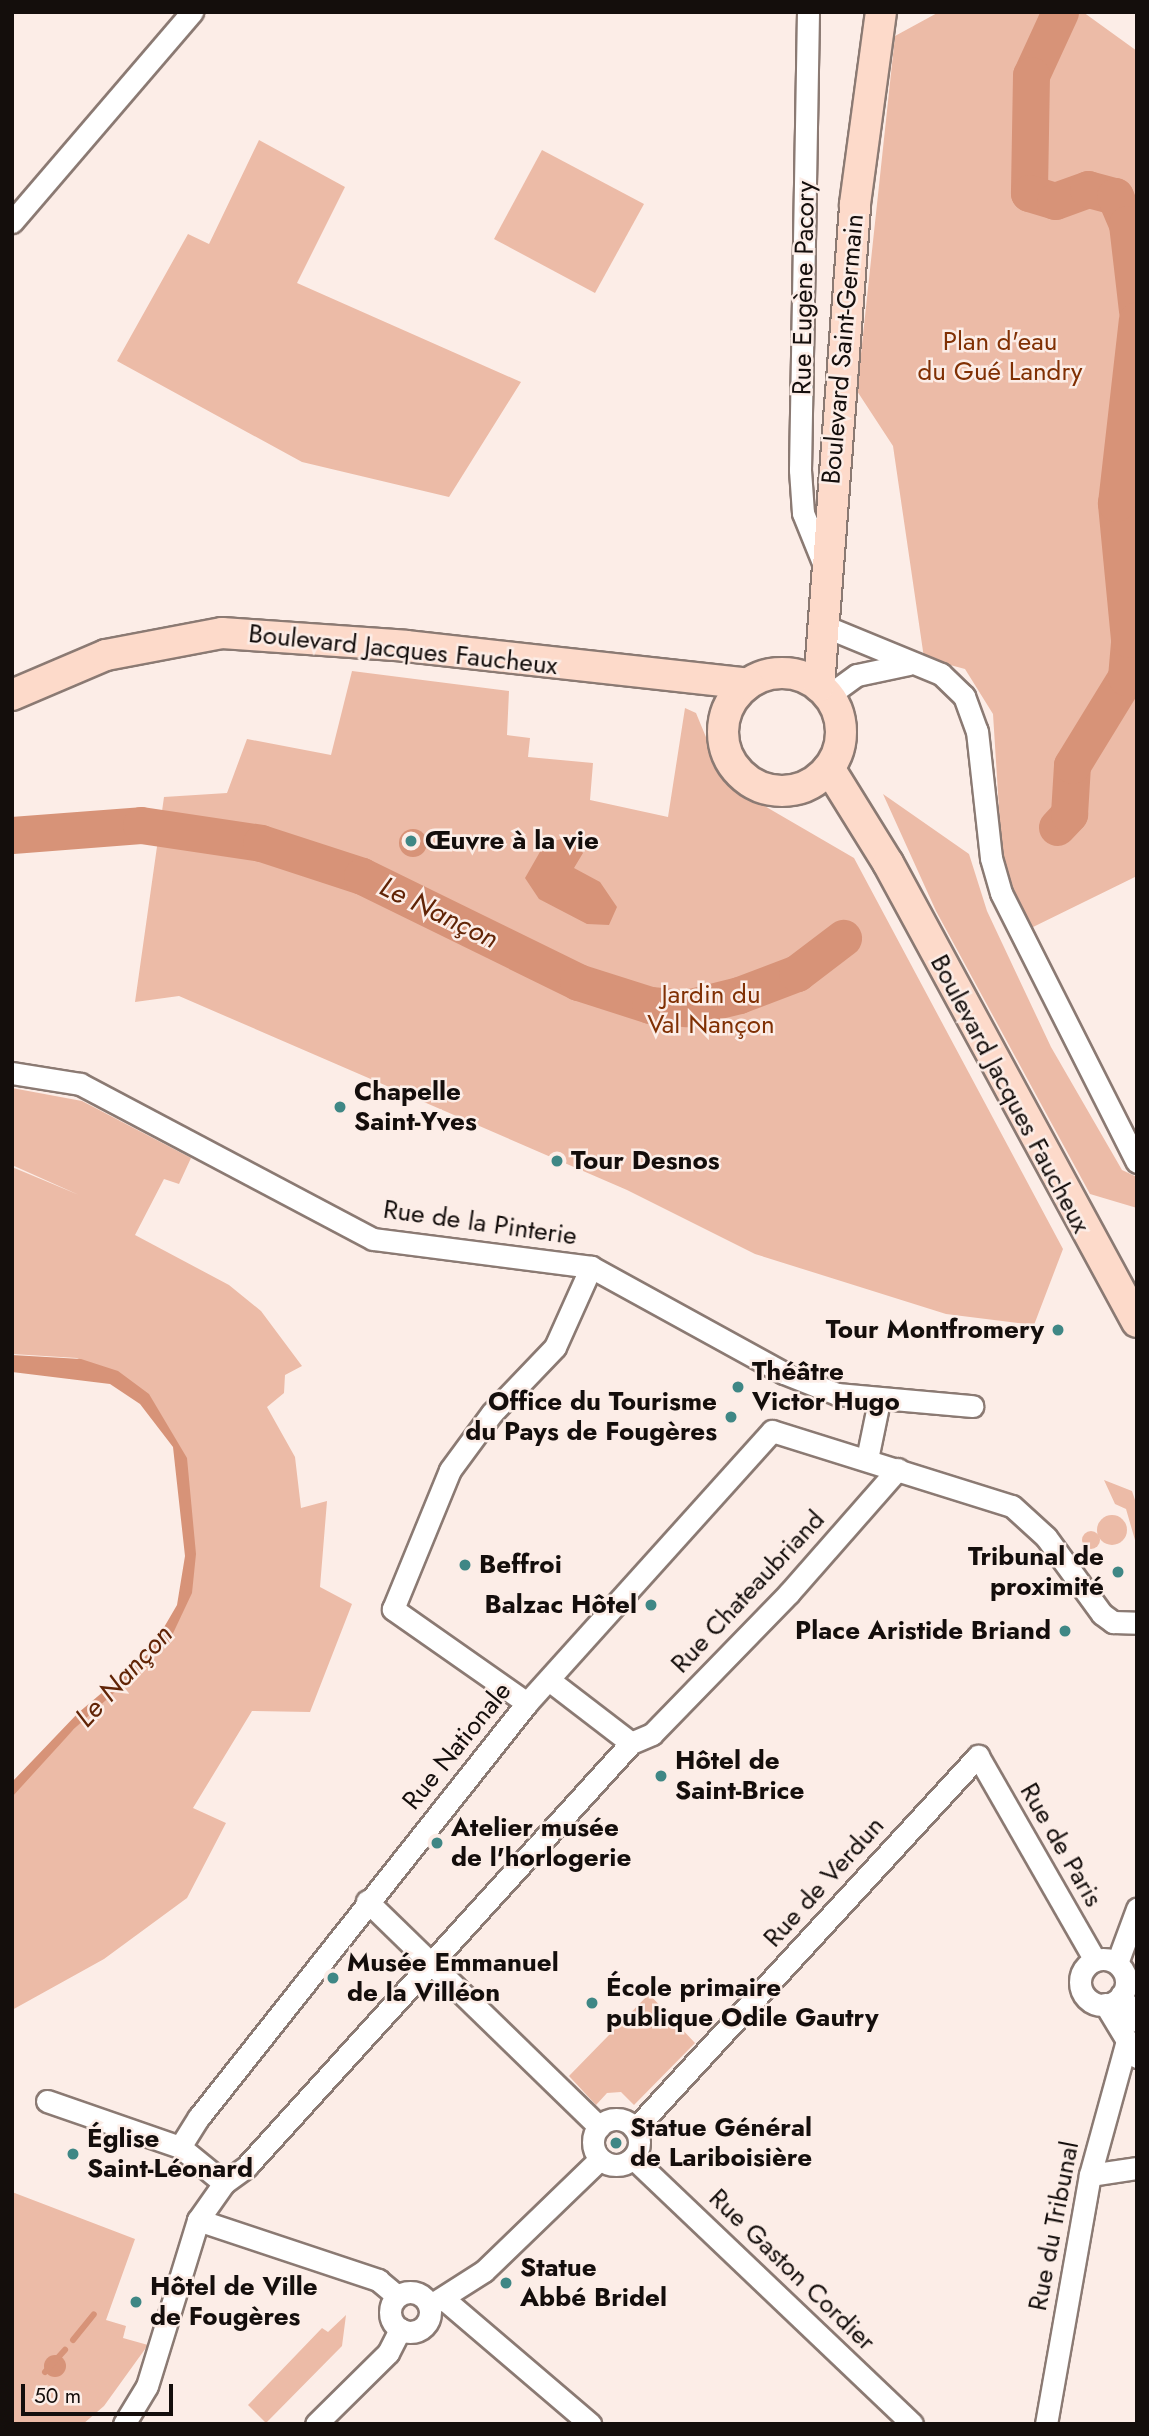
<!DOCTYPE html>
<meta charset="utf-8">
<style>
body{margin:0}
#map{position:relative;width:1149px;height:2436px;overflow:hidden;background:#fcede7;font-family:Jost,sans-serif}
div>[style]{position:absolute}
.green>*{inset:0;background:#ecbba7}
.round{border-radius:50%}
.water>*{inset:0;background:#d79378}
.stream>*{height:6px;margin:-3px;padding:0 3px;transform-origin:3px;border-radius:3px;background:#d79378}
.river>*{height:37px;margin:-18.5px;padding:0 18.5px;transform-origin:18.5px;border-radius:18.5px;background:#d79378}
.roads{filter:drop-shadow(2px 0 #8b7a73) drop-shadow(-2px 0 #8b7a73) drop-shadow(0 2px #8b7a73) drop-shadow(0 -2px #8b7a73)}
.street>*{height:21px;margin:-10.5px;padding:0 10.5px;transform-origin:10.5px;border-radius:10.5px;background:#fff}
.street>.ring{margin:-10.5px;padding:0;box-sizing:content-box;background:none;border:21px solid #fff;border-radius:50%}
.secondary>*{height:30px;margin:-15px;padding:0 15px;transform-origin:15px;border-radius:15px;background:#fddaca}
.secondary>.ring{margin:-15px;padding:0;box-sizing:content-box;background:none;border:30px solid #fddaca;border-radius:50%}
.dots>*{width:19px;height:19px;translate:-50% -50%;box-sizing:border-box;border:4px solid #fcede7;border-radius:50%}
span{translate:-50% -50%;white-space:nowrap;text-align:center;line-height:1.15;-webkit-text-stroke:5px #fcede7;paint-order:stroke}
.street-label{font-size:26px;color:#140e0c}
.park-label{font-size:26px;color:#803004}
.poi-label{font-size:26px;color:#140e0c;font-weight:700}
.left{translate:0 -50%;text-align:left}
.right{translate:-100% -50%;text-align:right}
.water-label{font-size:28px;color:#612406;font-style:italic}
.frame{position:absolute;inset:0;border:14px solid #140e0c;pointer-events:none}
.scale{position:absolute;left:21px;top:2384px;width:152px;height:32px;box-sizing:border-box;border:4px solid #140e0c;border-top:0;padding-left:9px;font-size:21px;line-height:24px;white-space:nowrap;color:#140e0c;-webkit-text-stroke:5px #fcede7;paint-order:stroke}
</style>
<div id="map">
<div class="green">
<div style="clip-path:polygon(939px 12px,1083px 12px,1137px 51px,1137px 876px,1029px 929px,1003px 872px,993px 714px,965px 669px,924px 658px,893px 446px,857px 391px,895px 36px)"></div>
<div style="clip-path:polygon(259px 140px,345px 187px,297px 283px,521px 382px,449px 497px,302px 462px,117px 361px,188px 234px,209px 244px)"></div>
<div style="clip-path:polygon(542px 150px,644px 204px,595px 293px,494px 239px)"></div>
<div style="clip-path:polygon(352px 671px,509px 691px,507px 735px,530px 738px,528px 757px,593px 763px,590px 800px,668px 817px,685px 708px,696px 713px,725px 783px,854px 858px,1063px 1249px,1034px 1325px,946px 1314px,755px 1254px,627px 1190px,179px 996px,135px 1002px,164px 797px,227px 793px,247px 739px,331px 755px)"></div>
<div style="clip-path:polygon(883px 794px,969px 854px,987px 911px,1051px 1047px,1122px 1170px,1137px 1177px,1137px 1208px,1090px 1194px,936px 911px)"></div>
<div style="clip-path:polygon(12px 1088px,82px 1101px,191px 1158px,179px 1184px,164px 1179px,135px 1235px,229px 1285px,261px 1311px,302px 1366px,285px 1375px,284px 1393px,267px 1407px,295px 1457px,301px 1508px,327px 1501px,320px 1587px,352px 1604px,310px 1712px,252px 1711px,193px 1808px,226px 1823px,187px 1898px,104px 1959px,12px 2010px,12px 1789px,166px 1640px,192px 1561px,186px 1464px,140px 1390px,77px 1358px,12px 1354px,12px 1167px,79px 1195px,12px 1165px)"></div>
<div style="clip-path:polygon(1104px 1480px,1132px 1491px,1137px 1506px,1135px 1540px,1126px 1509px,1115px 1504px)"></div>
<div class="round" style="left:1097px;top:1515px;width:30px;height:30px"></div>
<div class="round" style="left:1082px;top:1531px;width:18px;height:18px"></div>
<div style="clip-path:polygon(649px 1994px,695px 2043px,634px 2105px,621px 2092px,607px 2093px,596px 2105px,569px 2076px)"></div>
<div style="clip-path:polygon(12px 2192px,135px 2239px,106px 2320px,126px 2326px,123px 2338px,148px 2345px,104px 2406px,83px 2424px,12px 2424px)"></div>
<div style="clip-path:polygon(346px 2315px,342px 2346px,266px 2423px,248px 2405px,322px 2328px,328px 2332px)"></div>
</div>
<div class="water">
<div class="round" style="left:399px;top:829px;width:28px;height:28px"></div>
<div style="clip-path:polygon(569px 837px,583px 853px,574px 868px,600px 882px,617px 907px,609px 925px,587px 924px,539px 899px,525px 878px,545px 843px)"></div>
<div style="clip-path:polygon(12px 1355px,81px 1359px,118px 1371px,149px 1394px,187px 1458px,196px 1554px,192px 1593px,168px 1644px,74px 1729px,12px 1797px,12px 1782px,78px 1713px,149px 1653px,177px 1605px,185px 1556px,173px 1447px,140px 1404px,110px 1384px,12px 1372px)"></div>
<div class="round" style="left:44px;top:2355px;width:22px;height:22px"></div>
</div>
<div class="stream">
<div style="left:73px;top:2340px;width:33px;rotate:-51deg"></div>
<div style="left:45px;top:2372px;width:30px;rotate:-48deg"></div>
</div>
<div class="river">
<div style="left:1060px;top:12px;width:69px;rotate:114.7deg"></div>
<div style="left:1031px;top:75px;width:118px;rotate:91deg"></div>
<div style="left:1029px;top:193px;width:27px;rotate:17deg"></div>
<div style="left:1055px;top:201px;width:35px;rotate:-20deg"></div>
<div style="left:1088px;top:189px;width:28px;rotate:15deg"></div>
<div style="left:1115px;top:196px;width:30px;rotate:67deg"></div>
<div style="left:1127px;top:224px;width:87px;rotate:83.4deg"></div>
<div style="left:1057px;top:827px;width:18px;rotate:-47deg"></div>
<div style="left:1069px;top:814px;width:49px;rotate:-86.5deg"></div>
<div style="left:1072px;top:765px;width:103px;rotate:-58.5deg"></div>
<div style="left:1126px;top:677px;width:38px;rotate:-85deg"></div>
<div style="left:1129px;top:639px;width:137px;rotate:-95.5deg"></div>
<div style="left:1116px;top:503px;width:184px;rotate:-83.5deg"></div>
<div style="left:12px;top:835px;width:129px;rotate:-4.4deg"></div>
<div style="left:141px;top:825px;width:121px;rotate:8.5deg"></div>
<div style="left:261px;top:843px;width:106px;rotate:18.1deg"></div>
<div style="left:362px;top:876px;width:241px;rotate:26.1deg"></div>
<div style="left:578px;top:982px;width:76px;rotate:17.7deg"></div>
<div style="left:650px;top:1005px;width:37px;rotate:5deg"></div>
<div style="left:687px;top:1008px;width:54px;rotate:-14deg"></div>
<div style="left:739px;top:995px;width:62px;rotate:-20.8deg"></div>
<div style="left:797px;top:973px;width:58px;rotate:-37.3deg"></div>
</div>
<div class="roads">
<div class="street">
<div style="left:808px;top:12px;width:458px;rotate:91deg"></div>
<div style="left:800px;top:470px;width:43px;rotate:86deg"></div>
<div style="left:803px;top:513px;width:51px;rotate:68deg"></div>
<div style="left:12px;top:222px;width:277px;rotate:-49.4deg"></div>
<div style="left:829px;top:628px;width:121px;rotate:22.3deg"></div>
<div style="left:941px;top:674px;width:32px;rotate:44deg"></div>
<div style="left:964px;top:696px;width:37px;rotate:70deg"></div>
<div style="left:977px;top:731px;width:128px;rotate:83.7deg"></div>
<div style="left:991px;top:858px;width:36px;rotate:74deg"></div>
<div style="left:1001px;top:893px;width:301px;rotate:63.2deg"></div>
<div style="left:829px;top:695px;width:34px;rotate:-36deg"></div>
<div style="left:857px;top:675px;width:53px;rotate:-11.9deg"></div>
<div style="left:12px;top:1073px;width:69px;rotate:9.2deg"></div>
<div style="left:80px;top:1084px;width:331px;rotate:27.9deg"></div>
<div style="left:373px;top:1239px;width:220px;rotate:7.3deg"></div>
<div style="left:591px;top:1267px;width:220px;rotate:28.8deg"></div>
<div style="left:784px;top:1373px;width:57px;rotate:21.6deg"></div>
<div style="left:837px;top:1394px;width:136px;rotate:5.1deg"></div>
<div style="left:867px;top:1459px;width:59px;rotate:-78.3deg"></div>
<div style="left:549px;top:1680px;width:103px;rotate:37.5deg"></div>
<div style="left:527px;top:1703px;width:164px;rotate:-145deg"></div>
<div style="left:393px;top:1609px;width:150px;rotate:-67.7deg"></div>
<div style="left:450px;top:1470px;width:71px;rotate:-53.6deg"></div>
<div style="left:492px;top:1413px;width:91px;rotate:-46.3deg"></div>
<div style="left:555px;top:1347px;width:88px;rotate:-65.8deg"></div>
<div style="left:367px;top:1901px;width:324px;rotate:44.2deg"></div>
<div class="ring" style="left:1080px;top:1959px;width:25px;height:25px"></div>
<div style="left:1117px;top:1963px;width:58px;rotate:-69.7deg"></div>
<div style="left:1121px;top:1995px;width:31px;rotate:58deg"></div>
<div style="left:1105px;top:2004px;width:62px;rotate:58.9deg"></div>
<div style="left:47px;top:2101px;width:141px;rotate:19.1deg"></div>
<div class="ring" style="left:593px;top:2119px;width:25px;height:25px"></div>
<div style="left:635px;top:2129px;width:507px;rotate:-47.4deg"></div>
<div style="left:978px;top:1756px;width:235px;rotate:60.2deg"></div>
<div style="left:633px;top:2158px;width:385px;rotate:43.6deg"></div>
<div style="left:1090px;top:2175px;width:48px;rotate:-8.5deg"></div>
<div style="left:224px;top:2183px;width:57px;rotate:-140.7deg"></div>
<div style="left:180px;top:2147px;width:36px;rotate:-58deg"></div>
<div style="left:199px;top:2117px;width:528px;rotate:-51.61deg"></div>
<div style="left:527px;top:1703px;width:366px;rotate:-48deg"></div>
<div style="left:772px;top:1431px;width:251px;rotate:17.4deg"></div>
<div style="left:1012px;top:1506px;width:46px;rotate:42.4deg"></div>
<div style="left:1046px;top:1537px;width:95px;rotate:54deg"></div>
<div style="left:1102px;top:1614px;width:14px;rotate:36deg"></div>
<div style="left:1113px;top:1622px;width:24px;rotate:2deg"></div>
<div style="left:198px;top:2220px;width:190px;rotate:18.4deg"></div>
<div style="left:378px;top:2280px;width:25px;rotate:40deg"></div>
<div class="ring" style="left:390px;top:2292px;width:19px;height:19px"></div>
<div style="left:445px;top:2300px;width:191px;rotate:40.5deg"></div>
<div style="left:429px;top:2306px;width:65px;rotate:-32.5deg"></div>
<div style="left:484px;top:2271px;width:161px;rotate:-44deg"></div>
<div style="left:124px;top:2424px;width:44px;rotate:-58.8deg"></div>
<div style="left:147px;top:2386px;width:174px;rotate:-72.9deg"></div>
<div style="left:198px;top:2220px;width:45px;rotate:-54.9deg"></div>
<div style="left:224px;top:2183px;width:29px;rotate:-36deg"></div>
<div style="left:247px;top:2166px;width:571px;rotate:-47.77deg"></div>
<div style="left:631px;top:1743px;width:23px;rotate:-23deg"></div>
<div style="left:652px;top:1734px;width:197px;rotate:-45.8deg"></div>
<div style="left:789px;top:1593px;width:165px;rotate:-48.7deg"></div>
<div style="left:316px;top:2424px;width:101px;rotate:-44.6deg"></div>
<div style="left:388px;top:2353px;width:27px;rotate:-63deg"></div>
<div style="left:1046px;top:2424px;width:253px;rotate:-80deg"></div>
<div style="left:1090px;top:2175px;width:139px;rotate:-74.6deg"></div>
</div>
<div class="secondary">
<div class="ring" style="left:723px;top:673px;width:88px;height:88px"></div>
<div style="left:819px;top:686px;width:483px;rotate:-85.7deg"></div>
<div style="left:855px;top:204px;width:194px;rotate:-82.3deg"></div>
<div style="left:12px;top:695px;width:102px;rotate:-23.1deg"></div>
<div style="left:106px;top:655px;width:118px;rotate:-10.7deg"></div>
<div style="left:222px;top:633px;width:184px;rotate:4deg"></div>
<div style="left:406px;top:646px;width:344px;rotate:6.3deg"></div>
<div style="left:829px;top:768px;width:112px;rotate:58.2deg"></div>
<div style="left:888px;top:863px;width:522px;rotate:61.52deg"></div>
</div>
</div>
<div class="dots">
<div style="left:411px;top:841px;background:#3f8785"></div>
<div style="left:340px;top:1107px;background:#3f8785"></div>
<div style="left:557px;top:1161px;background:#3f8785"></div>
<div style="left:1058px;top:1330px;background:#3f8785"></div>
<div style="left:738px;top:1387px;background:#3f8785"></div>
<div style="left:731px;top:1417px;background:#3f8785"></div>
<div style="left:465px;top:1565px;background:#3f8785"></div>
<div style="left:1118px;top:1572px;background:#3f8785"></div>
<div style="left:651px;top:1605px;background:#3f8785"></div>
<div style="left:1065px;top:1631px;background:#3f8785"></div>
<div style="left:661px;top:1776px;background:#3f8785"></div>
<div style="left:437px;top:1843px;background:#3f8785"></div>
<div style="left:333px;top:1978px;background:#3f8785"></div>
<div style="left:592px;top:2003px;background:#3f8785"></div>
<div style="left:616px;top:2143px;background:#3f8785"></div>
<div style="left:73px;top:2154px;background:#3f8785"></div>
<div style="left:506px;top:2283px;background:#3f8785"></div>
<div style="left:136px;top:2302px;background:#3f8785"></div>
</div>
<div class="street-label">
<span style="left:804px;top:288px;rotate:-89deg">Rue Eugène Pacory</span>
<span style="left:843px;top:349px;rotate:-85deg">Boulevard Saint-Germain</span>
<span style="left:403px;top:650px;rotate:6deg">Boulevard Jacques Faucheux</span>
<span style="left:1010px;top:1094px;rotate:62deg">Boulevard Jacques Faucheux</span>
<span style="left:480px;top:1223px;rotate:8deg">Rue de la Pinterie</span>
<span style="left:748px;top:1592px;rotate:-47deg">Rue Chateaubriand</span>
<span style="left:457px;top:1746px;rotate:-51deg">Rue Nationale</span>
<span style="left:1061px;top:1845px;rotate:60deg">Rue de Paris</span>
<span style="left:824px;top:1882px;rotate:-48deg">Rue de Verdun</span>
<span style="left:1054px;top:2226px;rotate:-79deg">Rue du Tribunal</span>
<span style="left:792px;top:2270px;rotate:44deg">Rue Gaston Cordier</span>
</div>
<div class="park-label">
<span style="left:1000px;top:357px">Plan d'eau<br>du Gué Landry</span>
<span style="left:711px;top:1010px">Jardin du<br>Val Nançon</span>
</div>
<div class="poi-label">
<span class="left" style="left:425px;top:841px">Œuvre à la vie</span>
<span class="left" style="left:354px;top:1107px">Chapelle<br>Saint-Yves</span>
<span class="left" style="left:571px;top:1161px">Tour Desnos</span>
<span class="right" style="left:1044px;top:1330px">Tour Montfromery</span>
<span class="left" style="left:752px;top:1387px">Théâtre<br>Victor Hugo</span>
<span class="right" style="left:717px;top:1417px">Office du Tourisme<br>du Pays de Fougères</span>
<span class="right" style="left:1104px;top:1572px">Tribunal de<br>proximité</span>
<span class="left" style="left:479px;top:1565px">Beffroi</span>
<span class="right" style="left:637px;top:1605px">Balzac Hôtel</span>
<span class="right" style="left:1051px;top:1631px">Place Aristide Briand</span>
<span class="left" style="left:675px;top:1776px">Hôtel de<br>Saint-Brice</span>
<span class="left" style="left:451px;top:1843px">Atelier musée<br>de l'horlogerie</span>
<span class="left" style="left:347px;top:1978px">Musée Emmanuel<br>de la Villéon</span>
<span class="left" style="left:606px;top:2003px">École primaire<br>publique Odile Gautry</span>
<span class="left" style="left:630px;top:2143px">Statue Général<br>de Lariboisière</span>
<span class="left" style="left:87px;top:2154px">Église<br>Saint-Léonard</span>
<span class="left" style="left:520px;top:2283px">Statue<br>Abbé Bridel</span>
<span class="left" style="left:150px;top:2302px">Hôtel de Ville<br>de Fougères</span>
</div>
<div class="water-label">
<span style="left:439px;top:913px;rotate:26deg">Le Nançon</span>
<span style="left:124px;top:1676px;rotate:-47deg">Le Nançon</span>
</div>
<div class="frame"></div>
<div class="scale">50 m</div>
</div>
